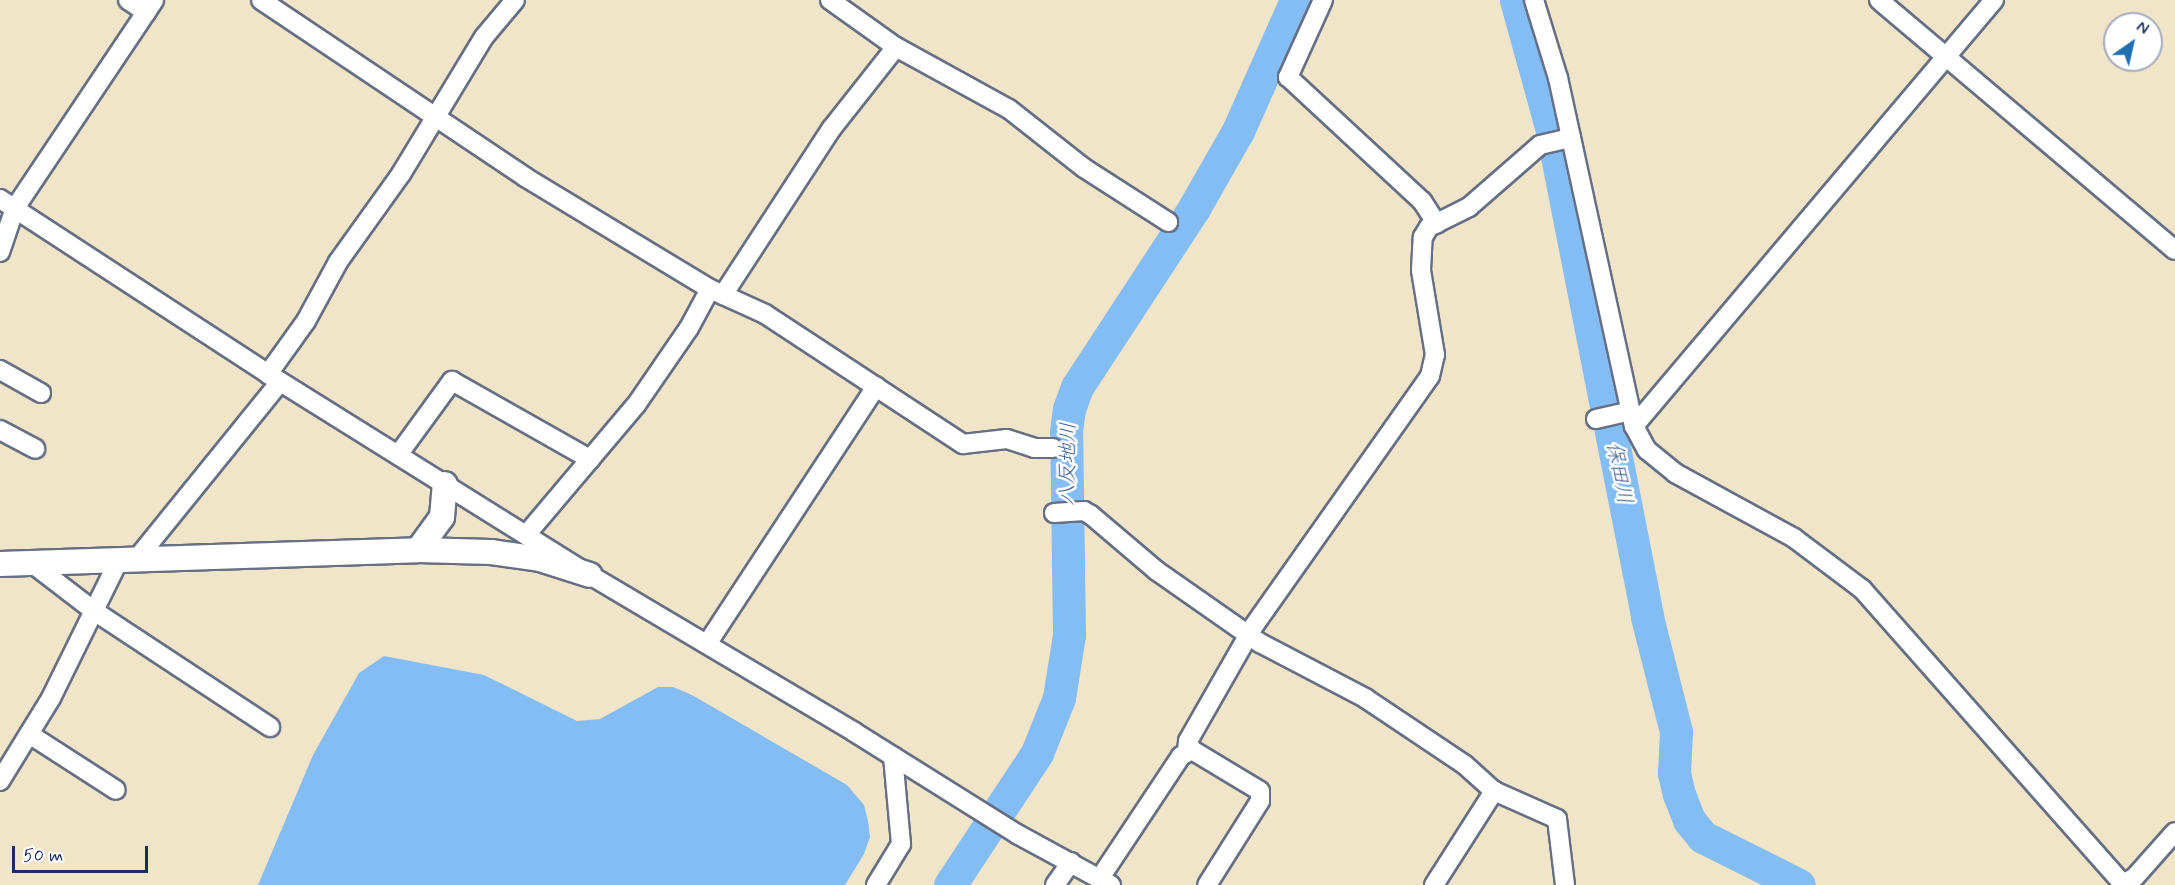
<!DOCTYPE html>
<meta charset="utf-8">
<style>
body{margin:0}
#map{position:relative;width:2175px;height:885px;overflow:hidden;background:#f1e5c9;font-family:Mynerve,"Klee One",sans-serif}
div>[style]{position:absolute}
.water>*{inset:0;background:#84bcf4}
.river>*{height:33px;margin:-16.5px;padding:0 16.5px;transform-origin:16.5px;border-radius:16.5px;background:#84bcf4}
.roads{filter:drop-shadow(2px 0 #666f83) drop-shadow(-2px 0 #666f83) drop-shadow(0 2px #666f83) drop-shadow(0 -2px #666f83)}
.street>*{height:18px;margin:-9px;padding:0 9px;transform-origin:9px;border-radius:9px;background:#fff}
.secondary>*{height:24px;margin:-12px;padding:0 12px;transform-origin:12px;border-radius:12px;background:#fff}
span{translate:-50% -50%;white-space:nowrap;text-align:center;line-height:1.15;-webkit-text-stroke:5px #fff;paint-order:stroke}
.water-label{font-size:21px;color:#3a598b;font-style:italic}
.north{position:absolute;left:2103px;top:12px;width:60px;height:60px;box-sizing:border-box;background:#fff;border:2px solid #a4acbf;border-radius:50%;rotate:34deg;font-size:16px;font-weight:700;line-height:24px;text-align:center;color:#1b2f5e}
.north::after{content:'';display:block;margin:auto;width:21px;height:27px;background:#1f6fb2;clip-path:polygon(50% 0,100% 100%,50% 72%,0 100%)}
.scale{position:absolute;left:12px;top:846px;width:136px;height:27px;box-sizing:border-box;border:3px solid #1b2f5e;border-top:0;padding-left:8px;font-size:18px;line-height:21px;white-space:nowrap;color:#1b2f5e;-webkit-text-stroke:4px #fff;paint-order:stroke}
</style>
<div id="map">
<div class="water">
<div style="clip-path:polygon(384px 656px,484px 675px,577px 721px,600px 719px,658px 687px,673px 687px,692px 695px,847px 785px,864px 805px,868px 821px,870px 837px,864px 854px,845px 885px,258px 885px,313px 755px,359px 673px)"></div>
</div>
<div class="river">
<div style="left:1516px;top:0;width:136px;rotate:74.6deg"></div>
<div style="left:1552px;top:131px;width:495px;rotate:78.9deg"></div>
<div style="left:1647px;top:617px;width:119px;rotate:75.8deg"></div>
<div style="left:1676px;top:732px;width:41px;rotate:92.8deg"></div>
<div style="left:1674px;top:773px;width:22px;rotate:77deg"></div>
<div style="left:1679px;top:794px;width:28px;rotate:69deg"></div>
<div style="left:1689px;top:820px;width:22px;rotate:51deg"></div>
<div style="left:1703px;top:837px;width:107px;rotate:26.6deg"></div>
<div style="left:950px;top:885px;width:158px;rotate:-56.6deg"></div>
<div style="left:1037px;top:753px;width:59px;rotate:-68.2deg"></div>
<div style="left:1059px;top:698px;width:64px;rotate:-81deg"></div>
<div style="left:1069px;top:635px;width:203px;rotate:-90.8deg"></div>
<div style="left:1066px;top:432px;width:23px;rotate:-83deg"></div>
<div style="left:1069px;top:409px;width:23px;rotate:-70deg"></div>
<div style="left:1077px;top:387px;width:214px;rotate:-56.8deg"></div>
<div style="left:1194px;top:208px;width:89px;rotate:-60.3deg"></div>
<div style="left:1238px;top:131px;width:143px;rotate:-66.1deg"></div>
</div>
<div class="roads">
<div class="street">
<div style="left:128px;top:0;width:22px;rotate:34deg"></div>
<div style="left:261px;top:0;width:318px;rotate:33.8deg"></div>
<div style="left:525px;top:177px;width:216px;rotate:31.2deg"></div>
<div style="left:710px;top:289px;width:60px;rotate:24.4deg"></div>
<div style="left:765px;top:314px;width:237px;rotate:33.3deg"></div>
<div style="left:963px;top:444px;width:44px;rotate:-6.5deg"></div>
<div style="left:1007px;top:439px;width:28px;rotate:18deg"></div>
<div style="left:1034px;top:448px;width:19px"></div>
<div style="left:830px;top:0;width:81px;rotate:35.5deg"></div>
<div style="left:896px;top:47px;width:129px;rotate:28.8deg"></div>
<div style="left:1009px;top:109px;width:95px;rotate:38.2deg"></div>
<div style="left:1084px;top:168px;width:100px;rotate:32.7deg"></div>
<div style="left:1323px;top:0;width:85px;rotate:114.4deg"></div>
<div style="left:1288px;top:77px;width:183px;rotate:42.8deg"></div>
<div style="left:1422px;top:201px;width:27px;rotate:57deg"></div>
<div style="left:1534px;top:0;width:82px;rotate:72.9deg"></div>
<div style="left:1558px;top:78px;width:356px;rotate:77.7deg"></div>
<div style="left:1879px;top:0;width:387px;rotate:40.2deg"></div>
<div style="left:1994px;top:0;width:558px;rotate:130.2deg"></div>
<div style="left:1634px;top:426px;width:27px;rotate:62deg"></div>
<div style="left:1647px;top:450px;width:36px;rotate:39deg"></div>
<div style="left:1675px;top:473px;width:136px;rotate:28.6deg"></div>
<div style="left:1794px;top:538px;width:85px;rotate:36.9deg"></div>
<div style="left:1862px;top:589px;width:394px;rotate:48.5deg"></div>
<div style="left:2123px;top:884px;width:14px;rotate:-30deg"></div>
<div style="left:2135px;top:877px;width:60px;rotate:-48.4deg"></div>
<div style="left:0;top:199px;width:320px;rotate:33.1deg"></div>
<div style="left:268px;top:374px;width:380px;rotate:32deg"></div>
<div style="left:590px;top:575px;width:307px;rotate:30.7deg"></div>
<div style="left:854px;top:732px;width:192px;rotate:32deg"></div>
<div style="left:1017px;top:834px;width:107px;rotate:28.5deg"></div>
<div style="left:0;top:252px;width:46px;rotate:-71.2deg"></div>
<div style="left:15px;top:208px;width:250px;rotate:-56.2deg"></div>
<div style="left:723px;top:295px;width:199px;rotate:-56.9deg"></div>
<div style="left:832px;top:128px;width:103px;rotate:-51.7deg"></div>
<div style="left:0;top:370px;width:47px;rotate:29.3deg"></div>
<div style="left:268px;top:374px;width:65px;rotate:-54.4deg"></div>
<div style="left:306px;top:321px;width:67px;rotate:-61.5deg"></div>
<div style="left:338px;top:262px;width:108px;rotate:-54.4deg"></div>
<div style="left:401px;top:174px;width:160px;rotate:-58.8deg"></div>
<div style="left:484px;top:37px;width:48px;rotate:-50deg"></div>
<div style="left:1596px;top:419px;width:36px;rotate:-13deg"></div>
<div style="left:0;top:430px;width:40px;rotate:28deg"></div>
<div style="left:398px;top:455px;width:92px;rotate:-53.9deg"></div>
<div style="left:452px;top:381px;width:159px;rotate:29.5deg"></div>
<div style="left:1054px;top:513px;width:30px;rotate:-4deg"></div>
<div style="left:1084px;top:511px;width:8px;rotate:30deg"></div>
<div style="left:1091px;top:515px;width:87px;rotate:40.3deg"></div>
<div style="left:1157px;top:571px;width:126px;rotate:35deg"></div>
<div style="left:1260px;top:643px;width:119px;rotate:27.6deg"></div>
<div style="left:1365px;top:698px;width:120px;rotate:33.8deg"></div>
<div style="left:1465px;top:765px;width:39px;rotate:42deg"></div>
<div style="left:1494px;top:791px;width:69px;rotate:24deg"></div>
<div style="left:1557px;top:819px;width:66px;rotate:83.1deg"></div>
<div style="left:526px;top:535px;width:170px;rotate:-49.8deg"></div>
<div style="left:636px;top:405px;width:93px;rotate:-55.5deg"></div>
<div style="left:689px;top:328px;width:44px;rotate:-61.7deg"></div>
<div style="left:135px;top:561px;width:230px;rotate:-51deg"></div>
<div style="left:33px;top:564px;width:77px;rotate:37.6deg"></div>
<div style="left:94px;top:611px;width:211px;rotate:33.4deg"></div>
<div style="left:707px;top:644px;width:308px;rotate:-56.7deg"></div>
<div style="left:29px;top:734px;width:103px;rotate:32.8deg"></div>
<div style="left:1187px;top:751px;width:10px;rotate:-84deg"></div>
<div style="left:1188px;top:741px;width:131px;rotate:-60.3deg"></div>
<div style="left:1253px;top:627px;width:307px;rotate:-54.8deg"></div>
<div style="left:1430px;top:376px;width:22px;rotate:-77deg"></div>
<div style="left:1435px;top:355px;width:86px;rotate:-99.4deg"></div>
<div style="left:1421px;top:270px;width:33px;rotate:-87deg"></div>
<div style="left:1423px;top:237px;width:12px;rotate:-59deg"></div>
<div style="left:1429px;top:227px;width:45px;rotate:-26.6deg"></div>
<div style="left:1469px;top:207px;width:94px;rotate:-41.1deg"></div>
<div style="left:1540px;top:145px;width:32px;rotate:-13deg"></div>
<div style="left:0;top:781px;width:97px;rotate:-58.4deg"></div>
<div style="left:51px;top:698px;width:152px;rotate:-63.8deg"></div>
<div style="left:1100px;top:878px;width:146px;rotate:-56.4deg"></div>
<div style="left:1181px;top:756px;width:13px;rotate:-29deg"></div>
<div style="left:1192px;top:750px;width:79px;rotate:31.1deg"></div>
<div style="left:1260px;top:791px;width:10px;rotate:90deg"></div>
<div style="left:1260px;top:801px;width:99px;rotate:122.2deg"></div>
<div style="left:876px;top:885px;width:48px;rotate:-58.6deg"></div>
<div style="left:901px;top:844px;width:88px;rotate:-95.2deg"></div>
<div style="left:1055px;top:885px;width:28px;rotate:-55deg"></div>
<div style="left:1434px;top:885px;width:112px;rotate:-57.4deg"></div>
</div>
<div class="secondary">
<div style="left:418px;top:550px;width:41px;rotate:-54deg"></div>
<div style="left:442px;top:517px;width:33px;rotate:-85deg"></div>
<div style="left:0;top:564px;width:418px;rotate:-1.9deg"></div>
<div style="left:418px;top:550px;width:73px;rotate:1.6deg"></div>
<div style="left:491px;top:552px;width:49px;rotate:8.1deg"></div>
<div style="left:540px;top:559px;width:52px;rotate:17.7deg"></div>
</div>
</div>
<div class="water-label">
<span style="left:1068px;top:464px;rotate:-89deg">八反地川</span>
<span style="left:1619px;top:473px;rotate:79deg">保田川</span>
</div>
<div class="north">N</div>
<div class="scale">50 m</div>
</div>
